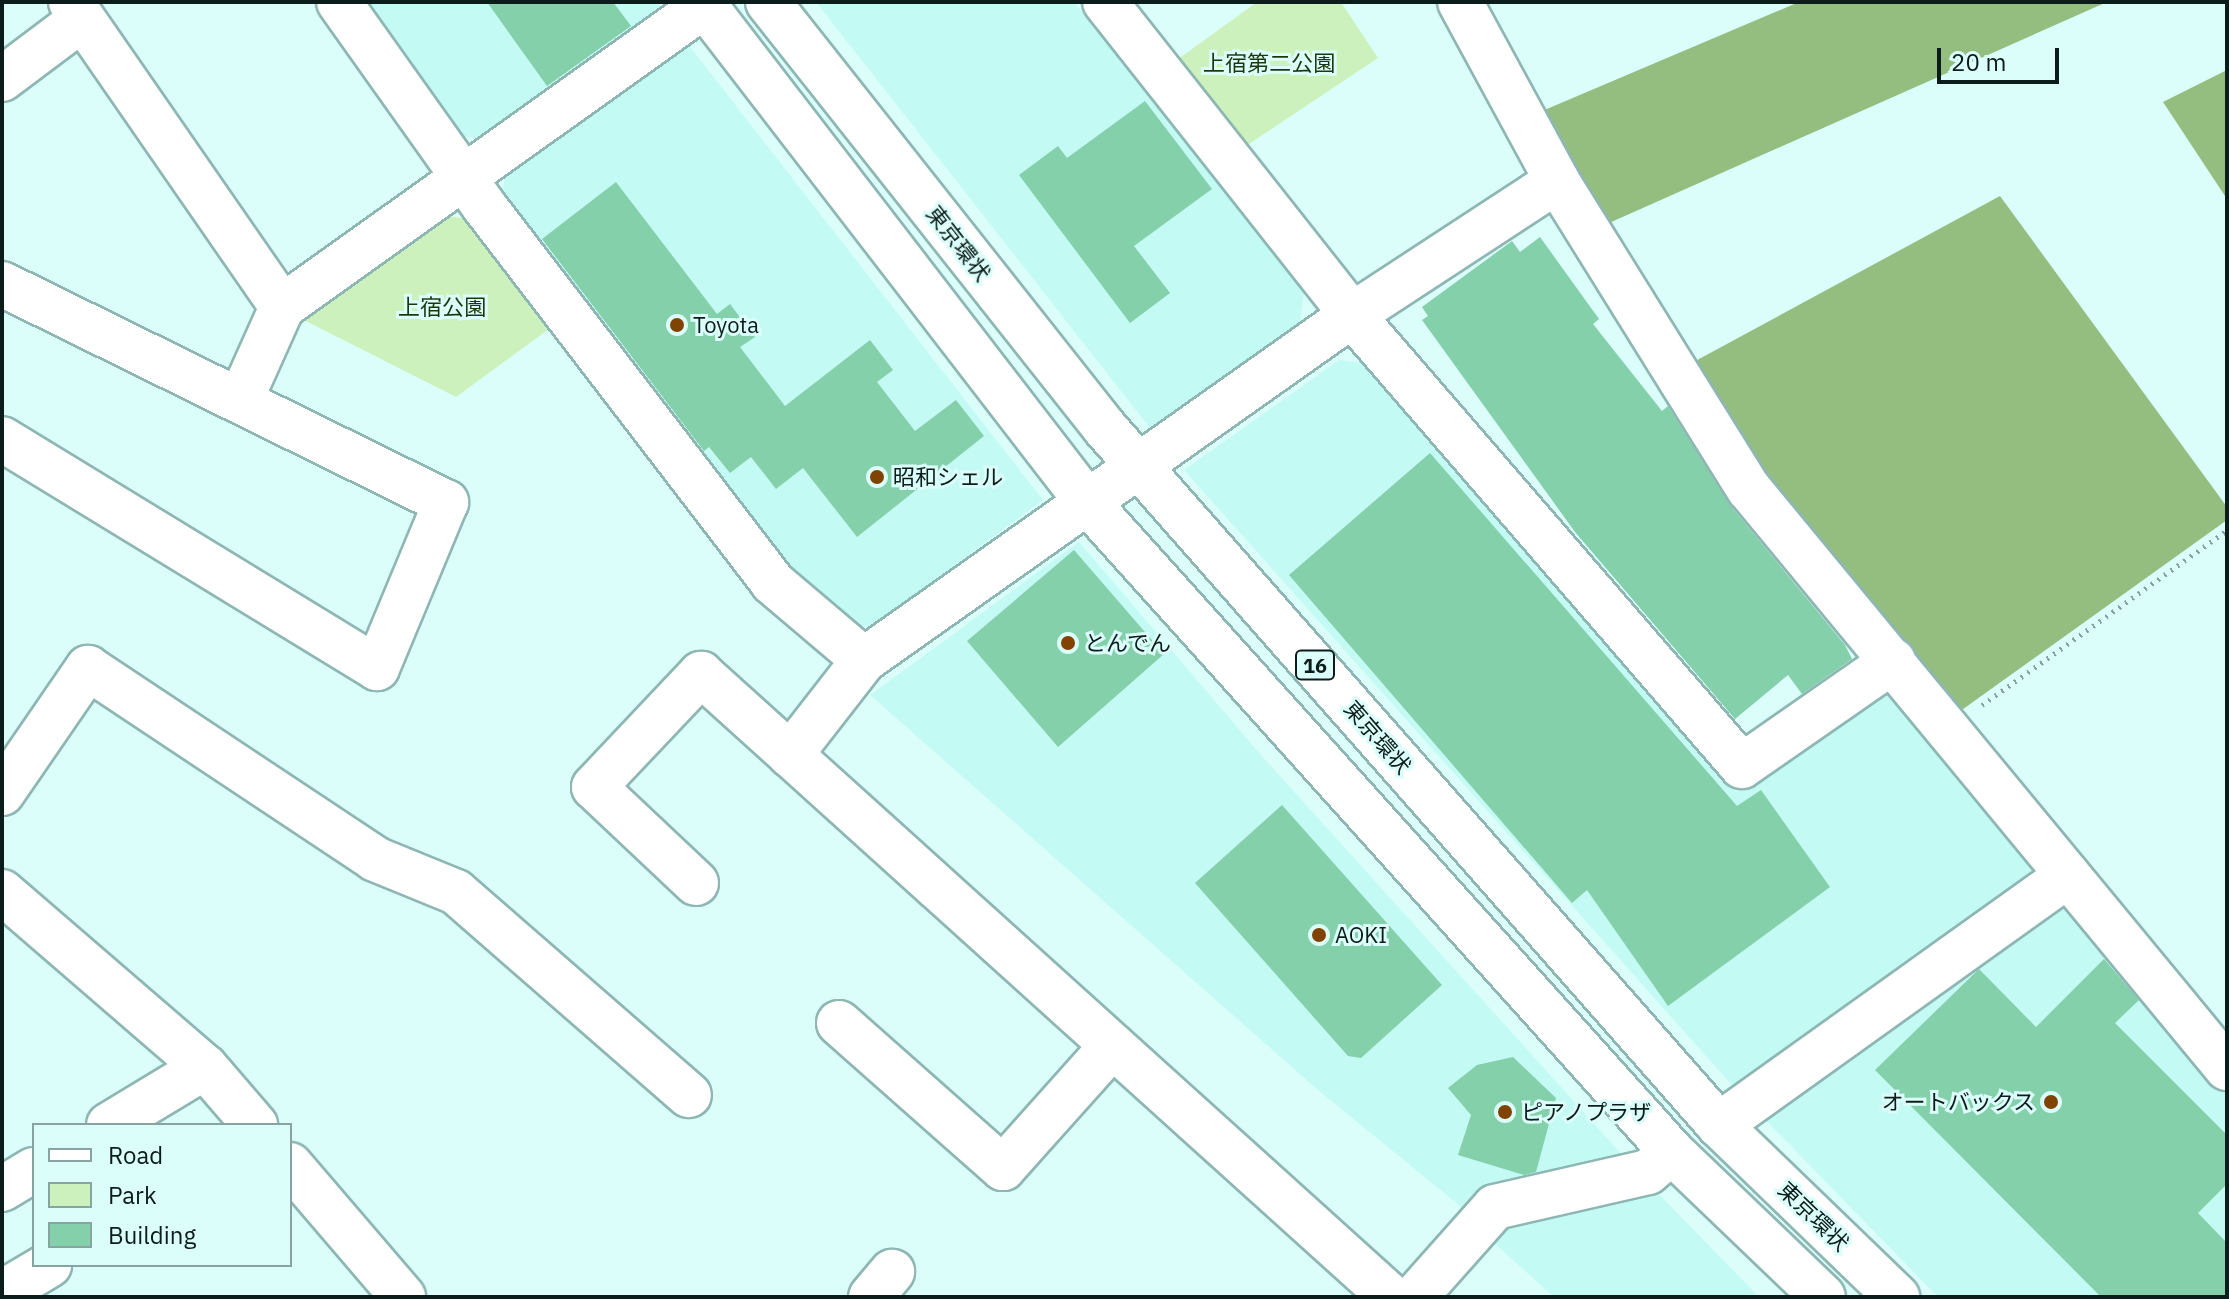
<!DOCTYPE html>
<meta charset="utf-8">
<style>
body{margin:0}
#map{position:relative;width:2229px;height:1299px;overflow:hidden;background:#dbfefa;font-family:"IBM Plex Sans","Noto Sans JP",sans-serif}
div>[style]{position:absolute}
.built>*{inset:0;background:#c4faf4}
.green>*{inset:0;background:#cdf1bc}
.forest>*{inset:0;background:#94bd80}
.building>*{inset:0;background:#83d0ab}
.path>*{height:5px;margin-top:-2.5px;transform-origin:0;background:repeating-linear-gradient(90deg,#87a3a0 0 2px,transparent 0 8px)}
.roads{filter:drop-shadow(2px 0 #8eb7b3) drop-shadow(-2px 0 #8eb7b3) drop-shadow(0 2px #8eb7b3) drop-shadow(0 -2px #8eb7b3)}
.minor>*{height:44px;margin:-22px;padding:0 22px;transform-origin:22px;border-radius:22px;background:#fff}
.highway>*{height:44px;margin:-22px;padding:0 22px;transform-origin:22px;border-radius:22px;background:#fff}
.dots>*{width:22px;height:22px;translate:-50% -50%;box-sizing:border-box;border:4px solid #dbfefa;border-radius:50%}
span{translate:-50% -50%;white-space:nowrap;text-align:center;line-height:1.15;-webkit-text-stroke:6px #dbfefa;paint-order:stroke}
.shield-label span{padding:2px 6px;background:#dbfefa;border:2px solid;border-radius:6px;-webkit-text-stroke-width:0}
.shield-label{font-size:20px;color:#0c1c1b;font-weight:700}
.park-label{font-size:22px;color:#1d370d}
.street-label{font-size:22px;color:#0c1c1b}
.poi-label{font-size:22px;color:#0c1c1b}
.left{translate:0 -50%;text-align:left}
.right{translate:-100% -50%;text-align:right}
.frame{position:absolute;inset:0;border:4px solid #0c1c1b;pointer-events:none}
.legend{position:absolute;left:32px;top:1123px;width:260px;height:144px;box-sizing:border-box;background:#dbfefa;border:2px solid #88a4a1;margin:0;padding:10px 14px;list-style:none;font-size:24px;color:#0c1c1b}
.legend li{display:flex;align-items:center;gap:16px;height:40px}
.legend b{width:40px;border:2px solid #88a4a1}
.scale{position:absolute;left:1937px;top:48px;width:122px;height:36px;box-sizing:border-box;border:4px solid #0c1c1b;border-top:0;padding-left:10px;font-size:24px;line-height:28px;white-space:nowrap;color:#0c1c1b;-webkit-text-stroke:6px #dbfefa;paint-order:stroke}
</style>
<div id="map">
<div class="built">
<div style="clip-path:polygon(367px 2px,657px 2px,663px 10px,485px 139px,460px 136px)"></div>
<div style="clip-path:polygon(816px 2px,1074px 2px,1304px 292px,1300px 322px,1150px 428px)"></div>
<div style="clip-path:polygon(684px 39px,1043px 500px,872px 626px,853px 625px,800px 579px,502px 195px,506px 171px)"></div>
<div style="clip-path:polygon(1339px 360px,1370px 364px,1736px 792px,1897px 682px,2051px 872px,1738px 1092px,1184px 470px)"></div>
<div style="clip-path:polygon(1079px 542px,1261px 755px,1626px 1159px,1470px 1214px,1319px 1091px,870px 695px)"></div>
<div style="clip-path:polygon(2064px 889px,2227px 1093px,2227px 1297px,1938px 1297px,1751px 1105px)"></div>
<div style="clip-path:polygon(1652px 1187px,1759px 1297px,1554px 1297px,1485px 1235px,1501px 1219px)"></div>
</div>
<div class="green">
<div style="clip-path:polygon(1257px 2px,1341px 2px,1378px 58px,1243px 148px,1174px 62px)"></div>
<div style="clip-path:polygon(443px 215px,467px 219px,549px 329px,456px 397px,296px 316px)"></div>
</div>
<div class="forest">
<div style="clip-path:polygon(1799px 2px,2107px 2px,1600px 227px,1535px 114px)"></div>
<div style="clip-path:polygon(2227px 70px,2227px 199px,2163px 102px)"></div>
<div style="clip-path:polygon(2000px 196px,2227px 507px,2227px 520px,1952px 717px,1759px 474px,1688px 365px)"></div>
</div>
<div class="building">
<div style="clip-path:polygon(487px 2px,613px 2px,631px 26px,547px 86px)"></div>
<div style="clip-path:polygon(1145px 101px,1212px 189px,1134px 246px,1170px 293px,1130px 323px,1019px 175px,1058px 146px,1067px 158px)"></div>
<div style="clip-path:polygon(616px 182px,717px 314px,730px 304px,755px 337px,740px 347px,785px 406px,870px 340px,893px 370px,877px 382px,915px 431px,956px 400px,984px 436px,857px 537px,803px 468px,776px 489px,751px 457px,730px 473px,709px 447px,704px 451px,542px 239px)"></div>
<div style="clip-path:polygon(1540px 237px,1599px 319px,1593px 324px,1662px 411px,1668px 406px,1730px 505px,1845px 645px,1852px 659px,1802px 694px,1788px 675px,1735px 719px,1575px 532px,1422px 320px,1428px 316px,1422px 307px,1512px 241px,1520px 252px)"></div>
<div style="clip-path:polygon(1430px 453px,1737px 806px,1761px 790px,1830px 887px,1668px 1006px,1587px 890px,1572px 903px,1289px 575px)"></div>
<div style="clip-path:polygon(1074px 550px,1164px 654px,1058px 747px,967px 641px)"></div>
<div style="clip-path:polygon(1282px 805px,1442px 985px,1361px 1058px,1348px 1056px,1195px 883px)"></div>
<div style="clip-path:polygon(2104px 959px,2139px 1000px,2115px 1023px,2227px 1135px,2227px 1184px,2198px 1213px,2227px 1243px,2227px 1297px,2101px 1297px,1875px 1070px,1979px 969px,2036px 1027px)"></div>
<div style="clip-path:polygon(1513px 1057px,1556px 1098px,1536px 1172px,1524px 1175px,1458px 1155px,1471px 1115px,1448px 1088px,1477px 1065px)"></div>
</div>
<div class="path">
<div style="left:1982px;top:705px;width:301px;rotate:-35.5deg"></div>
</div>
<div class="roads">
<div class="minor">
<div style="left:71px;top:2px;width:371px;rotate:55.3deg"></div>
<div style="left:339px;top:2px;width:250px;rotate:54.6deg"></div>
<div style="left:484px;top:206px;width:474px;rotate:52.5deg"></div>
<div style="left:772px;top:582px;width:121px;rotate:40.3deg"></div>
<div style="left:1105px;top:2px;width:399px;rotate:51.7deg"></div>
<div style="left:1352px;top:315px;width:596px;rotate:49.15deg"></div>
<div style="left:1742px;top:766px;width:184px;rotate:-34.8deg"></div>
<div style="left:1460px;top:2px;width:204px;rotate:61.5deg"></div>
<div style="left:1557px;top:181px;width:363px;rotate:58.1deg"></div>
<div style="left:1749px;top:489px;width:751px;rotate:50.46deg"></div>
<div style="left:2px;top:79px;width:100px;rotate:-36.9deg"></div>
<div style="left:2px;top:284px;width:495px;rotate:26.2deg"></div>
<div style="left:446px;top:502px;width:180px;rotate:112.6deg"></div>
<div style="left:377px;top:668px;width:439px;rotate:-148.6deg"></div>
<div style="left:240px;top:401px;width:103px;rotate:-65.9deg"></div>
<div style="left:282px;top:307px;width:520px;rotate:-35.52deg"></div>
<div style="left:790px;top:755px;width:120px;rotate:-52.1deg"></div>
<div style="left:864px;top:660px;width:598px;rotate:-35.26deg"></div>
<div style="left:1352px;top:315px;width:245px;rotate:-33.2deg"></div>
<div style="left:2px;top:793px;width:152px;rotate:-55.5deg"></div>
<div style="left:88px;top:668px;width:345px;rotate:33.6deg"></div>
<div style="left:375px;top:859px;width:87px;rotate:22.2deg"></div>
<div style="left:456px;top:892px;width:309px;rotate:41.1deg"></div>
<div style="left:696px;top:883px;width:140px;rotate:-136.7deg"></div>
<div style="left:594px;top:787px;width:156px;rotate:-46.6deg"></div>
<div style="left:701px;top:674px;width:930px;rotate:42.08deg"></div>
<div style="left:2px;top:892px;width:268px;rotate:40.8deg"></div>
<div style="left:205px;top:1067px;width:77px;rotate:49.2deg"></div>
<div style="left:839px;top:1023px;width:219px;rotate:41.5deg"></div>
<div style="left:1003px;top:1168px;width:164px;rotate:-48.2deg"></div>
<div style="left:109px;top:1125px;width:112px;rotate:-31.1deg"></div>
<div style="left:1719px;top:1125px;width:429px;rotate:-35.6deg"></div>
<div style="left:290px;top:1165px;width:174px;rotate:49.4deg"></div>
<div style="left:2px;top:1189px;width:37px;rotate:-31deg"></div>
<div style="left:2px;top:1293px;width:55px;rotate:-30.8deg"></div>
<div style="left:871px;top:1297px;width:33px;rotate:-50deg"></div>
<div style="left:1415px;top:1297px;width:120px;rotate:-48.4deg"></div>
<div style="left:1495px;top:1207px;width:157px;rotate:-12.9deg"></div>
<div style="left:1648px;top:1172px;width:31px;rotate:-40deg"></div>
</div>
<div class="highway">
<div style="left:702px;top:2px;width:632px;rotate:52.39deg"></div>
<div style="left:1088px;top:503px;width:873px;rotate:48.02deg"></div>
<div style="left:1672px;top:1152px;width:209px;rotate:43.8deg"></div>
<div style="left:768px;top:2px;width:543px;rotate:51.65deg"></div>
<div style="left:1105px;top:428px;width:929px;rotate:48.62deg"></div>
<div style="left:1719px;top:1125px;width:248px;rotate:44deg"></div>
</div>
</div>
<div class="dots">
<div style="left:677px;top:325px;background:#814302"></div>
<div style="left:877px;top:477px;background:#814302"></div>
<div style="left:1068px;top:643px;background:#814302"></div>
<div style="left:1319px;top:935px;background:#814302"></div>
<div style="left:2051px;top:1102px;background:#814302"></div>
<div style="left:1505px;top:1112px;background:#814302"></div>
</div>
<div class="shield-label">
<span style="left:1315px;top:665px">16</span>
</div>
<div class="park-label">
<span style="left:1269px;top:63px">上宿第二公園</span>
<span style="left:442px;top:307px">上宿公園</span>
</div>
<div class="street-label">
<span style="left:959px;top:243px;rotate:52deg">東京環状</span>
<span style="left:1378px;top:737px;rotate:49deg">東京環状</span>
<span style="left:1814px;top:1216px;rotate:44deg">東京環状</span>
</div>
<div class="poi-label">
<span class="left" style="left:693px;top:325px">Toyota</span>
<span class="left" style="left:893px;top:477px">昭和シェル</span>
<span class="left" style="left:1084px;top:643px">とんでん</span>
<span class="left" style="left:1335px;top:935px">AOKI</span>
<span class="right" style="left:2035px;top:1102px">オートバックス</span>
<span class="left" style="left:1521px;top:1112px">ピアノプラザ</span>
</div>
<div class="frame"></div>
<ul class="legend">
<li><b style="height:10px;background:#fff"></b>Road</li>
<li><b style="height:22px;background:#cdf1bc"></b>Park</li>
<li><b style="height:22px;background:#83d0ab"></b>Building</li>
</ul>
<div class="scale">20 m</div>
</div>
